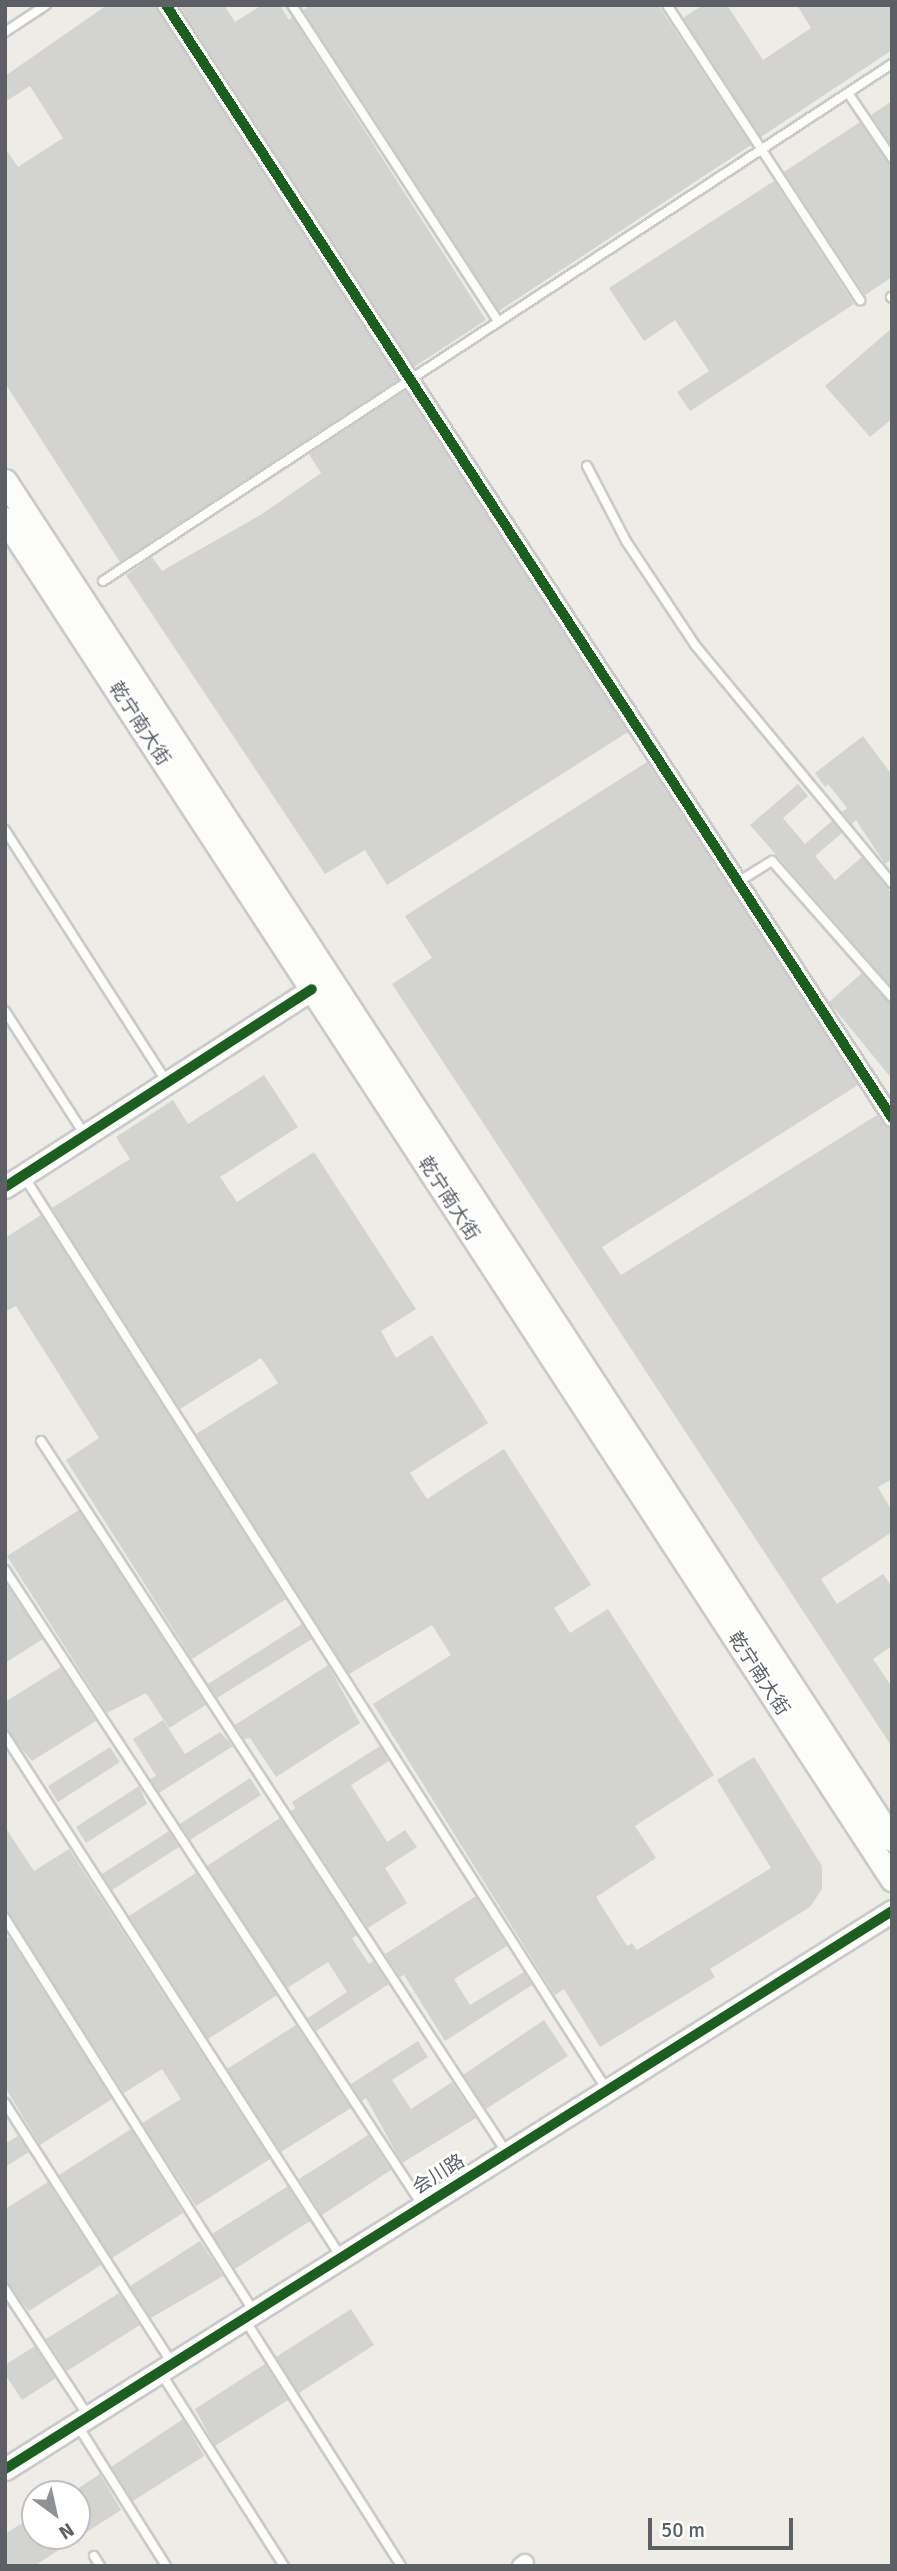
<!DOCTYPE html>
<meta charset="utf-8">
<style>
body{margin:0}
#map{position:relative;width:897px;height:2571px;overflow:hidden;background:#edece7;font-family:Signika,"Noto Sans SC",sans-serif}
div>[style]{position:absolute}
.building>*{inset:0;background:#d3d3d0}
.roads{filter:drop-shadow(2px 0 #cacac9) drop-shadow(-2px 0 #cacac9) drop-shadow(0 2px #cacac9) drop-shadow(0 -2px #cacac9)}
.service>*{height:8px;margin:-4px;padding:0 4px;transform-origin:4px;border-radius:4px;background:#fcfcfb}
.minor>*{height:16px;margin:-8px;padding:0 8px;transform-origin:8px;border-radius:8px;background:#fcfcfb}
.tertiary>*{height:21px;margin:-10.5px;padding:0 10.5px;transform-origin:10.5px;border-radius:10.5px;background:#fcfcfb}
.secondary>*{height:23px;margin:-11.5px;padding:0 11.5px;transform-origin:11.5px;border-radius:11.5px;background:#fcfcfb}
.cycleway>*{height:10px;margin:-5px;padding:0 5px;transform-origin:5px;border-radius:5px;background:#1b5e20}
span{translate:-50% -50%;white-space:nowrap;text-align:center;line-height:1.15;-webkit-text-stroke:5px #fff;paint-order:stroke}
.street-label{font-size:19px;color:#5c6065}
.frame{position:absolute;inset:0;border:7px solid #5c6065;pointer-events:none}
.north{position:absolute;left:21px;top:2480px;width:70px;height:70px;box-sizing:border-box;background:#fff;border:2px solid #bebfc1;border-radius:50%;rotate:147deg;font-size:19px;font-weight:700;line-height:28px;text-align:center;color:#5c6065}
.north::after{content:'';display:block;margin:auto;width:24px;height:32px;background:#8f9192;clip-path:polygon(50% 0,100% 100%,50% 72%,0 100%)}
.scale{position:absolute;left:648px;top:2518px;width:145px;height:32px;box-sizing:border-box;border:4px solid #5c6065;border-top:0;padding-left:9px;font-size:21px;line-height:24px;white-space:nowrap;color:#5c6065;-webkit-text-stroke:5px #fff;paint-order:stroke}
</style>
<div id="map">
<div class="building">
<div style="clip-path:polygon(107px 5px,156px 5px,398px 380px,120px 562px,5px 383px,5px 148px,18px 167px,63px 138px,30px 86px,5px 102px,5px 76px)"></div>
<div style="clip-path:polygon(179px 5px,224px 5px,235px 22px,262px 5px,280px 5px,289px 20px,292px 17px,486px 320px,414px 367px)"></div>
<div style="clip-path:polygon(311px 5px,658px 5px,751px 145px,499px 311px,303px 10px)"></div>
<div style="clip-path:polygon(703px 5px,727px 5px,763px 60px,811px 28px,797px 5px,892px 5px,892px 50px,761px 137px,683px 18px)"></div>
<div style="clip-path:polygon(892px 101px,892px 146px,871px 115px)"></div>
<div style="clip-path:polygon(860px 122px,892px 164px,892px 277px,865px 295px,784px 172px)"></div>
<div style="clip-path:polygon(774px 181px,854px 304px,690px 411px,677px 392px,709px 371px,675px 320px,644px 341px,609px 288px)"></div>
<div style="clip-path:polygon(892px 328px,892px 419px,870px 437px,825px 386px)"></div>
<div style="clip-path:polygon(405px 391px,628px 732px,387px 885px,365px 850px,325px 874px,126px 575px,152px 557px,162px 571px,262px 514px,321px 473px,309px 454px)"></div>
<div style="clip-path:polygon(863px 736px,892px 775px,892px 859px,885px 864px,856px 820px,852px 824px,842px 812px,847px 808px,828px 784px,825px 787px,815px 773px)"></div>
<div style="clip-path:polygon(647px 762px,858px 1085px,602px 1247px,621px 1275px,877px 1115px,892px 1131px,892px 1479px,878px 1487px,892px 1511px,892px 1532px,821px 1579px,837px 1604px,883px 1574px,892px 1587px,892px 1646px,873px 1659px,892px 1687px,892px 1747px,392px 984px,432px 958px,405px 916px)"></div>
<div style="clip-path:polygon(798px 784px,808px 796px,783px 818px,805px 844px,832px 821px,842px 833px,815px 856px,835px 880px,862px 857px,892px 894px,892px 987px,750px 825px)"></div>
<div style="clip-path:polygon(862px 973px,892px 1003px,892px 1079px,829px 1002px)"></div>
<div style="clip-path:polygon(264px 1075px,298px 1127px,220px 1177px,237px 1202px,314px 1152px,416px 1309px,381px 1331px,396px 1358px,432px 1335px,488px 1423px,410px 1473px,427px 1499px,504px 1449px,591px 1585px,554px 1608px,570px 1633px,608px 1609px,714px 1775px,635px 1826px,656px 1858px,596px 1897px,627px 1946px,632px 1943px,637px 1950px,771px 1868px,717px 1780px,754px 1757px,822px 1866px,822px 1889px,810px 1907px,710px 1969px,715px 1977px,600px 2047px,564px 1989px,555px 1995px,544px 1978px,373px 1704px,451px 1655px,432px 1625px,349px 1674px,196px 1434px,278px 1383px,261px 1358px,180px 1409px,52px 1208px,130px 1159px,116px 1137px,173px 1100px,188px 1124px)"></div>
<div style="clip-path:polygon(41px 1215px,286px 1599px,192px 1659px,66px 1460px,99px 1438px,16px 1306px,5px 1312px,5px 1238px)"></div>
<div style="clip-path:polygon(79px 1510px,206px 1705px,169px 1728px,146px 1693px,107px 1713px,7px 1556px)"></div>
<div style="clip-path:polygon(8px 1587px,43px 1639px,5px 1663px,5px 1589px)"></div>
<div style="clip-path:polygon(302px 1624px,312px 1639px,217px 1698px,208px 1684px)"></div>
<div style="clip-path:polygon(328px 1665px,360px 1723px,276px 1777px,250px 1738px,244px 1739px,235px 1725px)"></div>
<div style="clip-path:polygon(61px 1667px,96px 1721px,32px 1761px,5px 1730px,5px 1702px)"></div>
<div style="clip-path:polygon(163px 1720px,185px 1754px,220px 1732px,233px 1746px,159px 1793px,150px 1779px,156px 1776px,133px 1739px)"></div>
<div style="clip-path:polygon(380px 1746px,389px 1761px,351px 1785px,387px 1842px,405px 1830px,417px 1847px,385px 1868px,407px 1903px,368px 1928px,291px 1811px,295px 1808px,292px 1802px)"></div>
<div style="clip-path:polygon(110px 1747px,120px 1762px,58px 1802px,48px 1786px)"></div>
<div style="clip-path:polygon(250px 1778px,261px 1795px,190px 1840px,180px 1824px)"></div>
<div style="clip-path:polygon(139px 1786px,147px 1804px,86px 1843px,76px 1827px)"></div>
<div style="clip-path:polygon(280px 1818px,357px 1935px,352px 1938px,369px 1964px,373px 1961px,389px 1984px,316px 2031px,308px 2018px,347px 1992px,328px 1962px,287px 1988px,207px 1866px)"></div>
<div style="clip-path:polygon(5px 1827px,34px 1871px,69px 1849px,270px 2159px,196px 2206px,142px 2123px,181px 2099px,162px 2069px,124px 2093px,5px 1908px)"></div>
<div style="clip-path:polygon(169px 1831px,179px 1847px,112px 1890px,102px 1874px)"></div>
<div style="clip-path:polygon(196px 1873px,277px 1995px,208px 2039px,129px 1916px)"></div>
<div style="clip-path:polygon(476px 1896px,507px 1946px,454px 1979px,470px 2005px,524px 1972px,532px 1985px,445px 2041px,404px 1975px,400px 1977px,385px 1954px)"></div>
<div style="clip-path:polygon(9px 1937px,112px 2099px,40px 2145px,5px 2087px,5px 1939px)"></div>
<div style="clip-path:polygon(544px 2020px,568px 2056px,486px 2109px,463px 2075px)"></div>
<div style="clip-path:polygon(296px 2025px,351px 2108px,281px 2152px,227px 2069px)"></div>
<div style="clip-path:polygon(418px 2041px,428px 2057px,392px 2080px,411px 2109px,452px 2082px,476px 2118px,402px 2163px,366px 2098px,362px 2101px,351px 2084px)"></div>
<div style="clip-path:polygon(131px 2129px,183px 2213px,112px 2258px,59px 2175px)"></div>
<div style="clip-path:polygon(368px 2135px,391px 2170px,322px 2215px,299px 2179px)"></div>
<div style="clip-path:polygon(18px 2136px,29px 2152px,5px 2167px,5px 2144px)"></div>
<div style="clip-path:polygon(48px 2182px,101px 2265px,29px 2311px,5px 2283px,5px 2209px)"></div>
<div style="clip-path:polygon(288px 2186px,310px 2221px,235px 2269px,212px 2234px)"></div>
<div style="clip-path:polygon(200px 2241px,223px 2276px,151px 2318px,130px 2286px)"></div>
<div style="clip-path:polygon(119px 2293px,140px 2325px,67px 2371px,46px 2339px)"></div>
<div style="clip-path:polygon(351px 2309px,374px 2345px,299px 2393px,276px 2357px)"></div>
<div style="clip-path:polygon(35px 2346px,56px 2378px,22px 2400px,5px 2374px,5px 2365px)"></div>
<div style="clip-path:polygon(265px 2364px,288px 2400px,215px 2446px,195px 2409px)"></div>
<div style="clip-path:polygon(183px 2419px,204px 2456px,133px 2501px,111px 2467px)"></div>
<div style="clip-path:polygon(100px 2474px,121px 2510px,34px 2566px,5px 2566px,5px 2534px,35px 2515px,35px 2536px,77px 2536px,77px 2489px)"></div>
</div>
<div class="roads">
<div class="service">
<div style="left:292px;top:5px;width:377px;rotate:56.9deg"></div>
<div style="left:667px;top:5px;width:353px;rotate:56.8deg"></div>
<div style="left:5px;top:32px;width:49px;rotate:-33.4deg"></div>
<div style="left:848px;top:93px;width:78px;rotate:55.9deg"></div>
<div style="left:891px;top:297px;width:1px;rotate:45deg"></div>
<div style="left:587px;top:466px;width:85px;rotate:62.5deg"></div>
<div style="left:626px;top:541px;width:125px;rotate:56.4deg"></div>
<div style="left:695px;top:645px;width:309px;rotate:50.4deg"></div>
<div style="left:103px;top:581px;width:943px;rotate:-33.24deg"></div>
<div style="left:5px;top:830px;width:300px;rotate:57.3deg"></div>
<div style="left:738px;top:882px;width:40px;rotate:-32deg"></div>
<div style="left:772px;top:861px;width:181px;rotate:48.6deg"></div>
<div style="left:5px;top:1011px;width:148px;rotate:57.2deg"></div>
<div style="left:23px;top:1175px;width:1085px;rotate:57.45deg"></div>
<div style="left:41px;top:1441px;width:851px;rotate:56.8deg"></div>
<div style="left:5px;top:1570px;width:761px;rotate:56.69deg"></div>
<div style="left:5px;top:1736px;width:620px;rotate:57.18deg"></div>
<div style="left:5px;top:1918px;width:466px;rotate:57.7deg"></div>
<div style="left:5px;top:2103px;width:309px;rotate:57.3deg"></div>
<div style="left:5px;top:2289px;width:152px;rotate:56.8deg"></div>
<div style="left:245px;top:2320px;width:291px;rotate:57.6deg"></div>
<div style="left:161px;top:2373px;width:229px;rotate:57.5deg"></div>
<div style="left:78px;top:2426px;width:165px;rotate:57.8deg"></div>
<div style="left:94px;top:2556px;width:12px;rotate:59deg"></div>
</div>
<div class="minor">
<div style="left:166px;top:5px;width:1329px;rotate:56.88deg"></div>
<div style="left:521px;top:2566px;width:5px;rotate:-37deg"></div>
</div>
<div class="tertiary">
<div style="left:5px;top:1187px;width:365px;rotate:-32.8deg"></div>
<div style="left:5px;top:2469px;width:1048px;rotate:-32.17deg"></div>
</div>
<div class="secondary">
<div style="left:5px;top:481px;width:1622px;rotate:56.85deg"></div>
<div style="left:5px;top:519px;width:1624px;rotate:56.89deg"></div>
</div>
</div>
<div class="cycleway">
<div style="left:166px;top:5px;width:1329px;rotate:56.88deg"></div>
<div style="left:5px;top:1187px;width:365px;rotate:-32.8deg"></div>
<div style="left:5px;top:2469px;width:1048px;rotate:-32.17deg"></div>
</div>
<div class="street-label">
<span style="left:139px;top:724px;rotate:57deg">乾宁南大街</span>
<span style="left:448px;top:1199px;rotate:57deg">乾宁南大街</span>
<span style="left:758px;top:1674px;rotate:57deg">乾宁南大街</span>
<span style="left:439px;top:2175px;rotate:-32deg">会川路</span>
</div>
<div class="frame"></div>
<div class="north">N</div>
<div class="scale">50 m</div>
</div>
